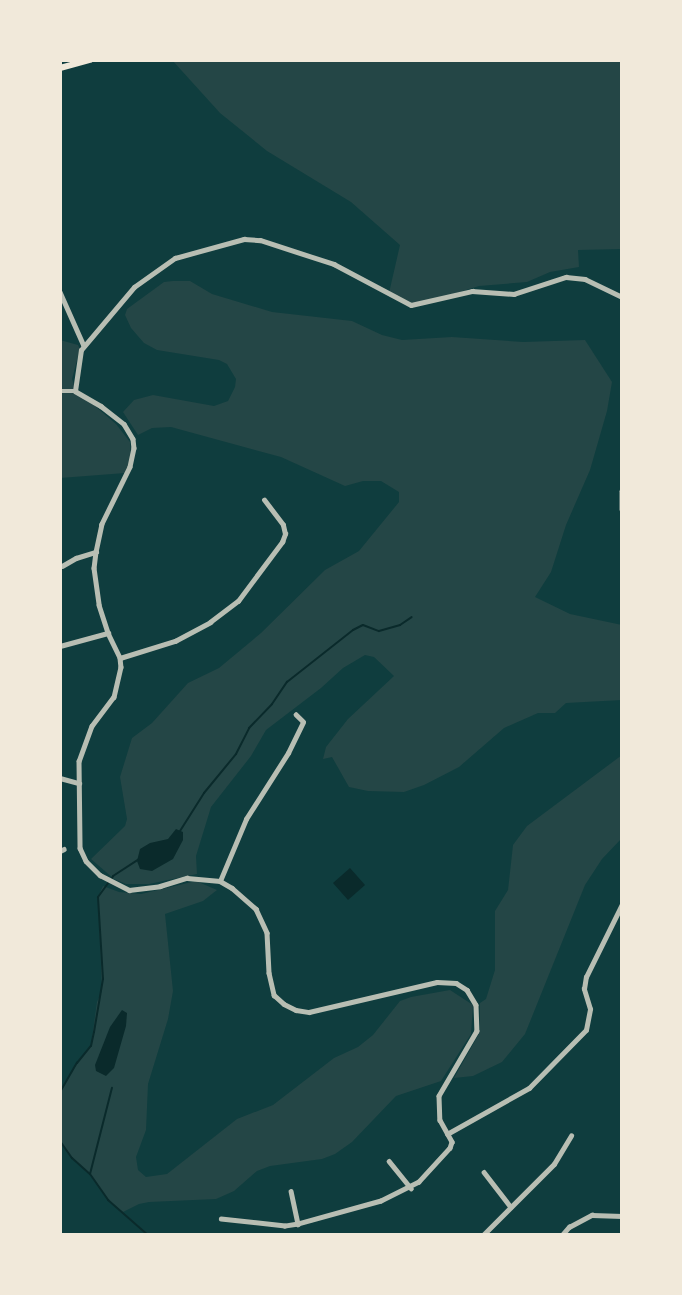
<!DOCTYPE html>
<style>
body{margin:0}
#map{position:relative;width:682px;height:1295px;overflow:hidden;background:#0f3d3e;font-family:Literata,serif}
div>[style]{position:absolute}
.green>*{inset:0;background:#244646}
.water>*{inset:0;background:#0a2a2b}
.stream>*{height:2px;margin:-1px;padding:0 1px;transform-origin:1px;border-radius:1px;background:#0a2a2b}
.minor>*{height:4.5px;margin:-2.25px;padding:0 2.25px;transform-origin:2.25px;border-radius:2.25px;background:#b8beb3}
.secondary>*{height:6px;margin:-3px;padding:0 3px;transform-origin:3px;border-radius:3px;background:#f1e9da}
span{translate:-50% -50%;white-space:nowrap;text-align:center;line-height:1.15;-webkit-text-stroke:5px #f1e9da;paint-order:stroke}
.frame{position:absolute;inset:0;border:62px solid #f1e9da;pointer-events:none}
</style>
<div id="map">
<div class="green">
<div style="clip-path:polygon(172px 60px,622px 60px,622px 249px,578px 250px,579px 267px,550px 272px,527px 282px,479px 286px,418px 305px,389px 293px,400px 245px,351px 202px,267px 151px,220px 113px)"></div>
<div style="clip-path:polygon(173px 281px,190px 281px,212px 294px,272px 312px,352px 321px,382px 335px,402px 340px,452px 337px,523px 342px,585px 340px,612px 382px,607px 411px,590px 470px,566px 525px,551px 572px,535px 597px,570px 614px,622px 625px,622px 700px,566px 703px,555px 713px,538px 713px,504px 728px,459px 767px,424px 785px,404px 792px,368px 791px,349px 787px,332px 757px,323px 759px,326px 747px,348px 719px,394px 676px,374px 657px,365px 655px,343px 668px,321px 688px,266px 730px,251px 756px,211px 807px,196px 856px,197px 874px,149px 884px,126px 884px,114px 879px,91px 859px,125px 826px,127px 819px,120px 777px,132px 738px,152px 723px,188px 683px,219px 668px,261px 633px,325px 570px,359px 551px,399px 502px,399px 492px,381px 481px,363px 481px,345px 486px,281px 457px,171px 427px,152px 428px,138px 435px,123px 412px,134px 400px,153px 395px,214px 406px,228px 401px,235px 387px,236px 379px,227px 364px,219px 360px,157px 350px,144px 343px,131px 328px,125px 315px,127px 309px,164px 282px)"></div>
<div style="clip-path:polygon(60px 340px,78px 345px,80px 349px,72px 379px,78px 396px,88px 400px,116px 424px,130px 442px,131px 458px,125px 473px,60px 478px)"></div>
<div style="clip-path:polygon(622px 755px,622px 838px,602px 859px,585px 885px,525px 1034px,502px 1062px,473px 1076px,454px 1078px,480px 1032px,480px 1003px,486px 999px,495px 970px,495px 911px,508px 890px,513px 845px,527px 826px)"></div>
<div style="clip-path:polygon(196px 881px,217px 890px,203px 901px,165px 914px,173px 991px,168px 1019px,148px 1084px,146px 1130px,136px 1157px,138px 1170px,146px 1177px,167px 1174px,237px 1119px,273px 1105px,334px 1058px,358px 1047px,373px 1035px,400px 1001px,411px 997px,450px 990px,473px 1005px,471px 1034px,441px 1081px,396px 1096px,352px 1142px,335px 1154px,322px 1159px,270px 1166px,257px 1171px,234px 1191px,216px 1199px,149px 1202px,139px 1204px,123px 1212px,108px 1200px,90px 1174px,72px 1158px,60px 1141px,60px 1092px,77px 1063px,91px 1046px,97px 1002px,102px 991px,98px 897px,103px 886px,119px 892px,141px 894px)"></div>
</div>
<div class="water">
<div style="clip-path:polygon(176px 829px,183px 832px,183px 840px,173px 859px,152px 871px,140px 869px,137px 861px,140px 849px,150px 843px,168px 839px)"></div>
<div style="clip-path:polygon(350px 868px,365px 885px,348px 900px,333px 883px)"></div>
<div style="clip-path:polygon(122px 1010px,127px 1013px,126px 1026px,114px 1068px,106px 1076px,96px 1071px,95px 1065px,110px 1027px)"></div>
</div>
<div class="stream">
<div style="left:180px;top:831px;width:45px;rotate:-57.7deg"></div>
<div style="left:204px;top:793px;width:50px;rotate:-50.6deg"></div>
<div style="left:236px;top:754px;width:29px;rotate:-63deg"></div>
<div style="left:249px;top:728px;width:33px;rotate:-46deg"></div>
<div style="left:272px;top:704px;width:27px;rotate:-56deg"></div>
<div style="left:287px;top:682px;width:84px;rotate:-38.2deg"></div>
<div style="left:353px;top:630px;width:11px;rotate:-27deg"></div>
<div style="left:363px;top:625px;width:17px;rotate:21deg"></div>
<div style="left:379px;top:631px;width:22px;rotate:-16deg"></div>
<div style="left:400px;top:625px;width:14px;rotate:-34deg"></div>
<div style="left:60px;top:1092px;width:34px;rotate:-60deg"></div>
<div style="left:77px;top:1063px;width:22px;rotate:-51deg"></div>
<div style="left:91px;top:1046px;width:14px;rotate:-78deg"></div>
<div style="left:94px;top:1032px;width:54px;rotate:-80.4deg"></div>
<div style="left:103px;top:979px;width:82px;rotate:-93.5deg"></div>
<div style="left:98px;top:897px;width:26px;rotate:-54deg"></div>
<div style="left:113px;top:876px;width:30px;rotate:-33deg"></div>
<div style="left:60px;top:1141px;width:21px;rotate:55deg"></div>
<div style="left:72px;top:1158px;width:24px;rotate:42deg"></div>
<div style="left:90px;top:1174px;width:32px;rotate:55deg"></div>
<div style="left:108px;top:1200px;width:53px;rotate:41.2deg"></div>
<div style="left:90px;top:1174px;width:89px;rotate:-75.7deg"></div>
</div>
<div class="minor">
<div style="left:60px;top:292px;width:59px;rotate:66deg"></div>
<div style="left:60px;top:391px;width:15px"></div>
<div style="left:75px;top:391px;width:30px;rotate:30deg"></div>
<div style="left:101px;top:406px;width:29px;rotate:38deg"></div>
<div style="left:124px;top:424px;width:17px;rotate:59deg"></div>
<div style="left:133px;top:439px;width:9px;rotate:84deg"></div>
<div style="left:134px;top:448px;width:19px;rotate:102deg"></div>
<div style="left:130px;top:467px;width:64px;rotate:116.2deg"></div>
<div style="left:102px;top:524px;width:29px;rotate:102deg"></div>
<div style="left:96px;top:552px;width:16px;rotate:97deg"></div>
<div style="left:94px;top:568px;width:37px;rotate:82deg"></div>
<div style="left:99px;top:605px;width:29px;rotate:72deg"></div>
<div style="left:108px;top:633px;width:28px;rotate:64deg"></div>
<div style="left:120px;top:658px;width:9px;rotate:84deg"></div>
<div style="left:121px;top:667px;width:31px;rotate:103deg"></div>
<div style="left:114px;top:697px;width:36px;rotate:127deg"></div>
<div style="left:92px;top:726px;width:37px;rotate:110deg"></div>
<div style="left:79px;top:761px;width:87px;rotate:89.3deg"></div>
<div style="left:80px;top:848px;width:14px;rotate:65deg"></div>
<div style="left:86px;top:861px;width:20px;rotate:45deg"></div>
<div style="left:100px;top:875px;width:33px;rotate:27deg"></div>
<div style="left:129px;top:890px;width:31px;rotate:-7deg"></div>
<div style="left:160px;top:886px;width:28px;rotate:-17deg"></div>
<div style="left:187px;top:878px;width:33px;rotate:5deg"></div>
<div style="left:220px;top:881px;width:14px;rotate:30deg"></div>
<div style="left:232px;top:888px;width:32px;rotate:41deg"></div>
<div style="left:256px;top:909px;width:26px;rotate:65deg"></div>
<div style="left:267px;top:933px;width:40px;rotate:87.1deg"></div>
<div style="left:269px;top:973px;width:23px;rotate:77deg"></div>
<div style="left:274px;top:995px;width:13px;rotate:42deg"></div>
<div style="left:284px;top:1004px;width:13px;rotate:27deg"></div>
<div style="left:296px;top:1010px;width:13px;rotate:9deg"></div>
<div style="left:309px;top:1012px;width:131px;rotate:-13.2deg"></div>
<div style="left:437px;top:982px;width:19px;rotate:3deg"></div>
<div style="left:456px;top:983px;width:13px;rotate:32deg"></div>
<div style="left:467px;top:990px;width:17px;rotate:59deg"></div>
<div style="left:476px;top:1005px;width:26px;rotate:88deg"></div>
<div style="left:477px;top:1031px;width:75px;rotate:120.3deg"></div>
<div style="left:439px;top:1096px;width:24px;rotate:88deg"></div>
<div style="left:440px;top:1120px;width:25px;rotate:61deg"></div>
<div style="left:452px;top:1142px;width:6px;rotate:108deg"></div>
<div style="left:450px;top:1148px;width:46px;rotate:132.4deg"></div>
<div style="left:419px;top:1182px;width:42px;rotate:153.4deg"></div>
<div style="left:381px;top:1201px;width:86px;rotate:164.5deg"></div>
<div style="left:298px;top:1224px;width:13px;rotate:171deg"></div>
<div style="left:285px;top:1226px;width:64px;rotate:-173.8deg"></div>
<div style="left:75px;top:391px;width:41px;rotate:-81.7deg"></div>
<div style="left:81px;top:350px;width:82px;rotate:-49.9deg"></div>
<div style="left:134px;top:287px;width:50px;rotate:-35.3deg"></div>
<div style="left:175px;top:258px;width:72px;rotate:-15.4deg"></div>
<div style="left:244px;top:239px;width:16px;rotate:4deg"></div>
<div style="left:260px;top:240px;width:78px;rotate:18deg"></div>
<div style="left:334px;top:264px;width:87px;rotate:28deg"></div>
<div style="left:411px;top:305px;width:63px;rotate:-12.9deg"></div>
<div style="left:472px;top:291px;width:42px;rotate:4.1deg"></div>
<div style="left:514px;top:294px;width:55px;rotate:-18.1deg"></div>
<div style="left:566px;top:277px;width:19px;rotate:6deg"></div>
<div style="left:585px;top:279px;width:41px;rotate:25.9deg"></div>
<div style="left:622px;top:491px;width:18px;rotate:90deg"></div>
<div style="left:62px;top:566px;width:16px;rotate:-30deg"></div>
<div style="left:76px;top:558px;width:21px;rotate:-17deg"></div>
<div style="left:60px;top:646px;width:50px;rotate:-15.2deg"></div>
<div style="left:120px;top:658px;width:58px;rotate:-17.2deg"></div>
<div style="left:175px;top:641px;width:40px;rotate:-28deg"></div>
<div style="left:210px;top:622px;width:35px;rotate:-37deg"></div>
<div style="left:238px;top:601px;width:74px;rotate:-53.3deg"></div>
<div style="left:282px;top:542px;width:9px;rotate:-69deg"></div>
<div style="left:285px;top:534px;width:9px;rotate:-103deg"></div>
<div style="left:283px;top:525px;width:31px;rotate:-127deg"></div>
<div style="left:60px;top:778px;width:20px;rotate:15deg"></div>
<div style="left:60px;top:851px;width:4px;rotate:-27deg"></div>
<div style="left:220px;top:881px;width:67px;rotate:-67.2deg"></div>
<div style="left:246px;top:819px;width:78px;rotate:-57.5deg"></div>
<div style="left:288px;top:753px;width:34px;rotate:-64deg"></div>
<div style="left:303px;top:722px;width:10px;rotate:-135deg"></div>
<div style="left:447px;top:1134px;width:94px;rotate:-29.3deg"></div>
<div style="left:529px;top:1088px;width:81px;rotate:-45.5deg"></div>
<div style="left:586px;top:1030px;width:21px;rotate:-79deg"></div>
<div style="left:590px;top:1009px;width:21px;rotate:-107deg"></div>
<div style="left:584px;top:989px;width:12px;rotate:-81deg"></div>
<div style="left:586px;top:977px;width:81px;rotate:-63.7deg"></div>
<div style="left:389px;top:1161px;width:35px;rotate:51deg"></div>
<div style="left:484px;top:1172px;width:44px;rotate:52.4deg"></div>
<div style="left:291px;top:1191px;width:34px;rotate:78deg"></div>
<div style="left:483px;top:1235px;width:100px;rotate:-45deg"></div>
<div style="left:554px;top:1164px;width:33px;rotate:-59deg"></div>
<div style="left:562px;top:1235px;width:11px;rotate:-49deg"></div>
<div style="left:569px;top:1227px;width:26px;rotate:-28deg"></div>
<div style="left:592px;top:1215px;width:30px;rotate:2deg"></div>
</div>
<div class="secondary">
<div style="left:60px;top:68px;width:31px;rotate:-15deg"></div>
</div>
<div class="frame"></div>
</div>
